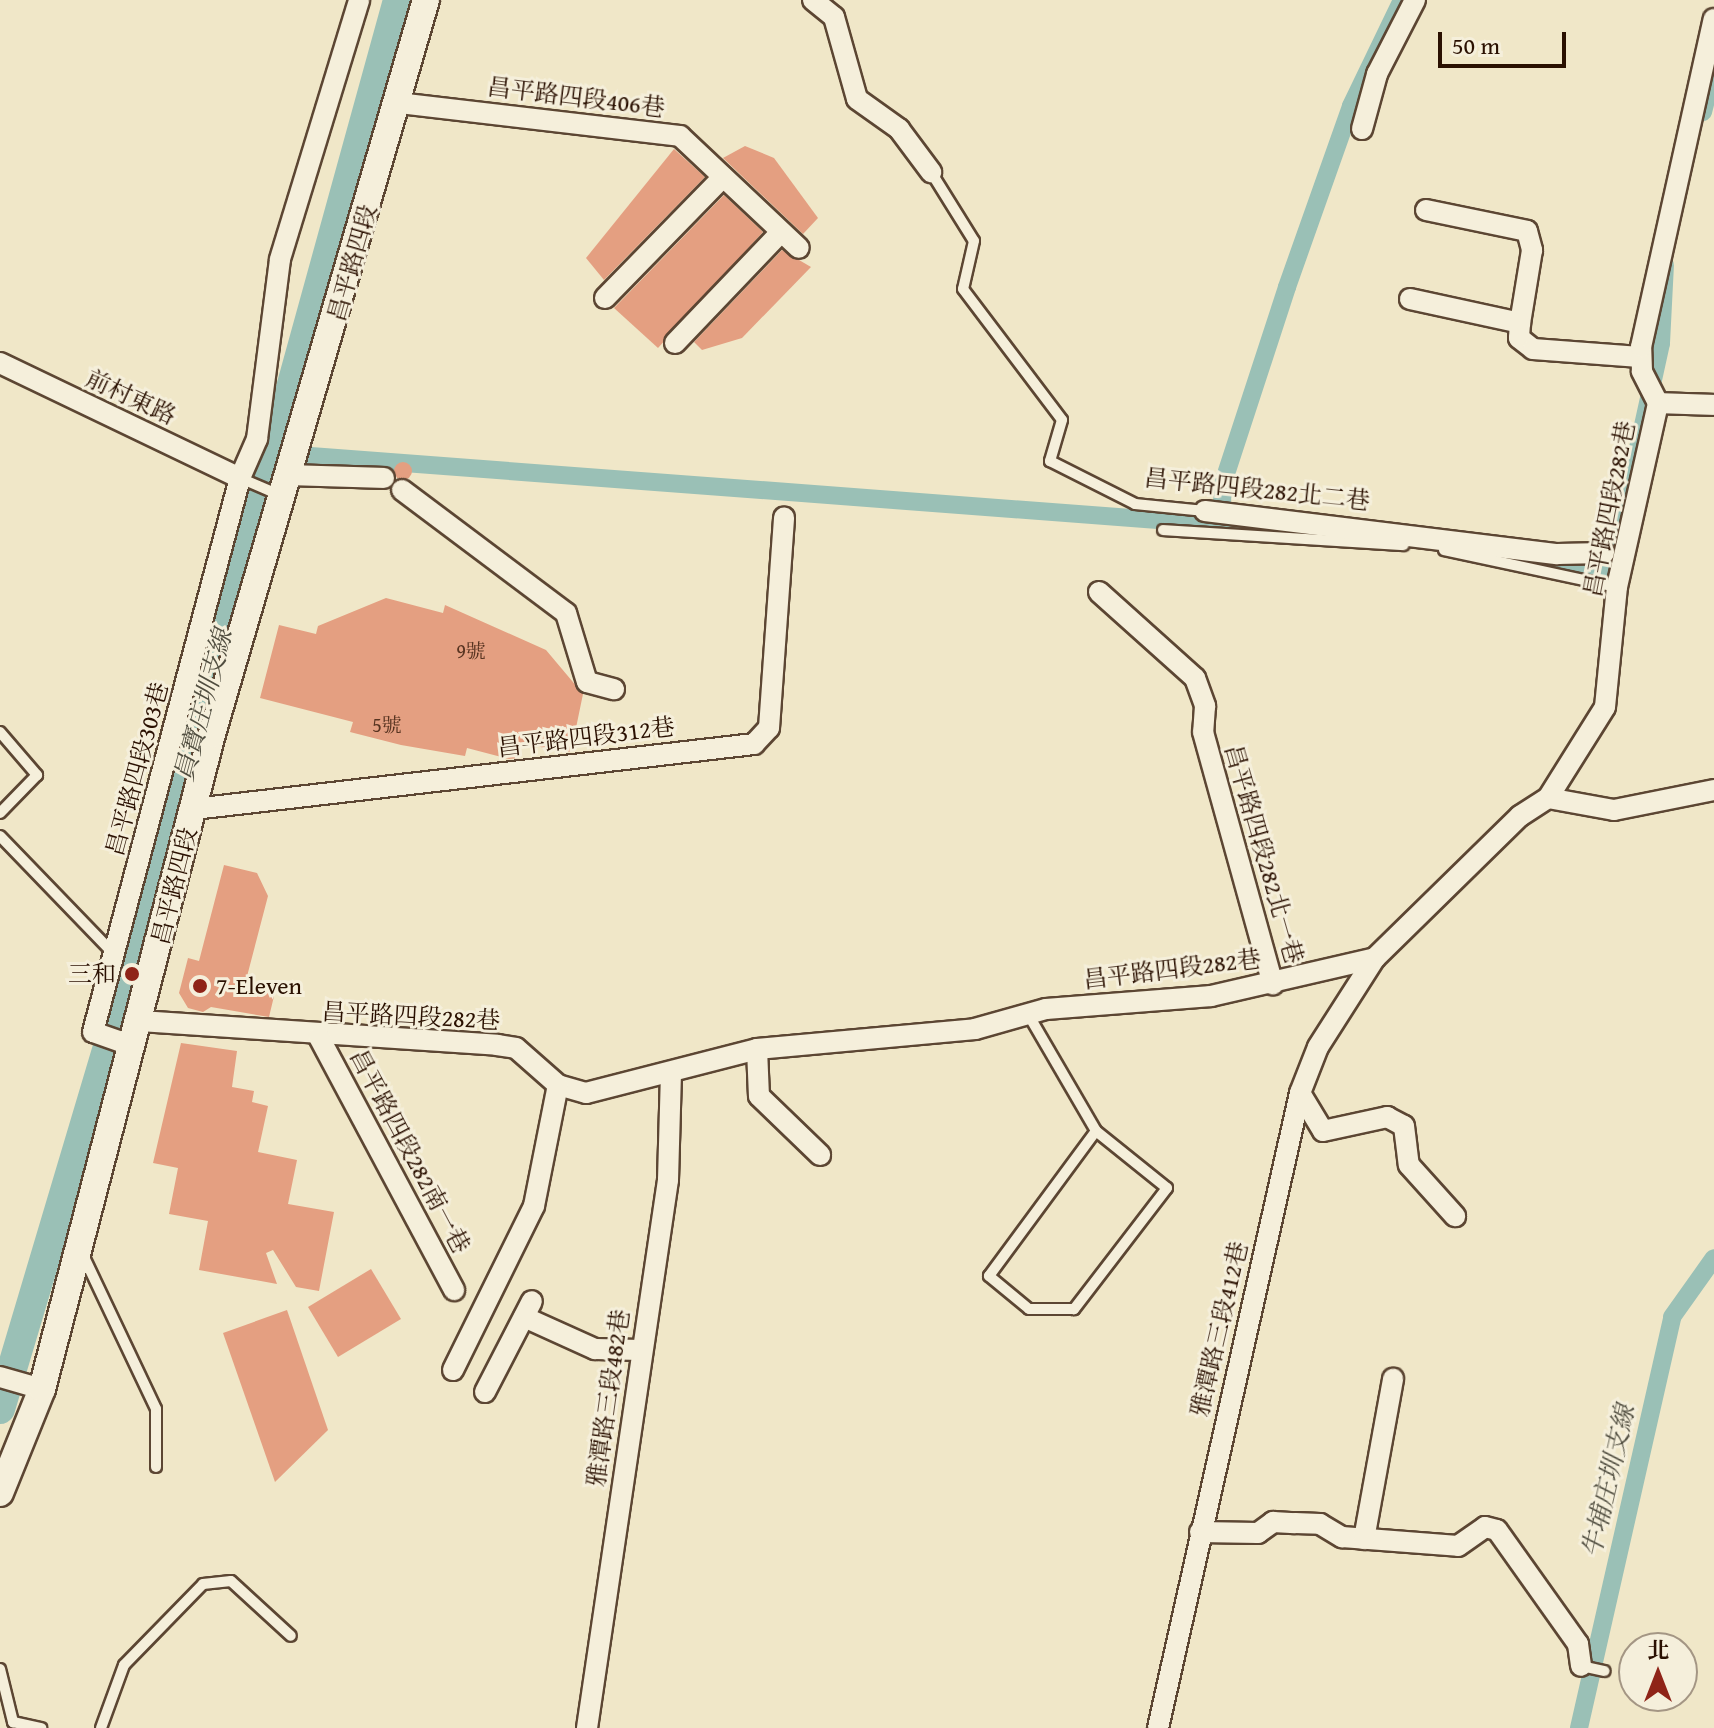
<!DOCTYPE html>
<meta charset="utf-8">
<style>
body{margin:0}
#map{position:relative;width:1714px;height:1728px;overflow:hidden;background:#f0e7c8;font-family:"Gentium Book Plus","Noto Serif TC",serif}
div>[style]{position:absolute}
.canal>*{height:18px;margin:-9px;padding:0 9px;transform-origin:9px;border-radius:9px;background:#9ac0b6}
.river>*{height:30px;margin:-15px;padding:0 15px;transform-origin:15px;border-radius:15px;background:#9ac0b6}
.building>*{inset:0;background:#e49f81}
.round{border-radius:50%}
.roads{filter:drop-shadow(2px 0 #5c4633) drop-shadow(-2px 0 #5c4633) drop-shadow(0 2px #5c4633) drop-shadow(0 -2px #5c4633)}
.service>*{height:10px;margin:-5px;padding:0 5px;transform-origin:5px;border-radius:5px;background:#f5efdb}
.minor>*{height:20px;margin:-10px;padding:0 10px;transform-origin:10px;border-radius:10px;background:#f5efdb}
.tertiary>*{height:26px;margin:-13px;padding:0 13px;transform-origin:13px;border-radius:13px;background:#f5efdb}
.dots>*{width:22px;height:22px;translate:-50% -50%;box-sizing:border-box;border:4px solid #f5efdb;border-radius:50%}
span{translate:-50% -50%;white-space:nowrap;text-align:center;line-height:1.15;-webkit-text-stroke:6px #f5efdb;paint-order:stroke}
.number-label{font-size:20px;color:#583421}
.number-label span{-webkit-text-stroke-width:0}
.street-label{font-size:24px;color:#2a1001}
.poi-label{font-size:24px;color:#2a1001}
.right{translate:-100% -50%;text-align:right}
.left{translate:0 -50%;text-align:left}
.water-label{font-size:26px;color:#514e40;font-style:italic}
.north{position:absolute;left:1618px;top:1632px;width:80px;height:80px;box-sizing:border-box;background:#f5efdb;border:2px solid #a49684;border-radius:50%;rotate:0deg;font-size:22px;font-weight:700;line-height:32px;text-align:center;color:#2a1001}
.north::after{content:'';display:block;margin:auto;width:28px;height:36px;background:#8f2418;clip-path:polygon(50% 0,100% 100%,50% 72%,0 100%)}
.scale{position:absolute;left:1438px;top:32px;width:128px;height:36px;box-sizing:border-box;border:4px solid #2a1001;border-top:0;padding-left:10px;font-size:24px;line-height:28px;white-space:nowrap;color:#2a1001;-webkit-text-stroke:6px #f5efdb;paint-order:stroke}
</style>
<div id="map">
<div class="canal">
<div style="left:1703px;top:112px;width:44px;rotate:-75.7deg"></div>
<div style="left:271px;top:453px;width:1022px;rotate:4.32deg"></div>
<div style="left:1220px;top:524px;width:44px;rotate:-84.8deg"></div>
<div style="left:1224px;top:480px;width:203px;rotate:-71.9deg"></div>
<div style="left:1287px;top:287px;width:192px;rotate:-70.5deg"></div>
<div style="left:1351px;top:106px;width:118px;rotate:-64.3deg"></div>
<div style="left:1554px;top:560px;width:58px;rotate:10.9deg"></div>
<div style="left:1611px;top:571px;width:233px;rotate:-77.6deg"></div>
<div style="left:1661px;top:343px;width:78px;rotate:-87.1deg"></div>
<div style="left:1579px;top:1728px;width:421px;rotate:-77.2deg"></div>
<div style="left:1672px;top:1317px;width:72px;rotate:-54.6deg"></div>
</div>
<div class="river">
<div style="left:0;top:1409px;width:434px;rotate:-73.4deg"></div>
<div style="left:124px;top:993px;width:1030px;rotate:-74.57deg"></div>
</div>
<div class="building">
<div style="clip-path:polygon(745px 146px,774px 158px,818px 218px,803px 234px,723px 158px)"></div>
<div style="clip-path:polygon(674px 149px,705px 177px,604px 280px,586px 258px)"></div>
<div style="clip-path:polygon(724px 195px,763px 232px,658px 348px,614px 308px)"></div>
<div style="clip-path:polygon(782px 250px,811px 267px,742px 338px,702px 350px,694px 342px)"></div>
<div class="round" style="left:394px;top:462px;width:18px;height:18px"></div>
<div style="clip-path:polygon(386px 598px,443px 613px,445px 605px,546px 650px,583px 694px,571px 752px,522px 744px,519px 758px,509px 759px,467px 748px,465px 756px,401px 745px,350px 732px,353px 722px,260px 698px,279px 625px,316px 634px,318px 626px)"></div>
<div style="clip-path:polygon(224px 865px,257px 873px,268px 896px,245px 984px,275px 992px,269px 1017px,211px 1007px,203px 1012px,188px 1008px,179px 993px,188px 958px,199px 961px)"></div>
<div style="clip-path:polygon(181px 1043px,237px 1051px,232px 1087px,254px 1091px,252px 1102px,268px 1106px,258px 1152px,297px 1160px,288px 1204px,334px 1212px,319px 1291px,296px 1287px,273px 1250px,266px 1253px,277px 1284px,199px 1270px,208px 1221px,169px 1214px,178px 1168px,153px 1163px)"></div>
<div style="clip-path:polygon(371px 1269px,401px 1319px,338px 1357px,308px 1307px)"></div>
<div style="clip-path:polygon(287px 1310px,328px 1430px,275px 1482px,223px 1333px)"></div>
</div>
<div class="roads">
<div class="service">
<div style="left:931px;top:172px;width:81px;rotate:58.1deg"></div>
<div style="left:974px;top:241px;width:49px;rotate:102.9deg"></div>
<div style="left:963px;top:289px;width:164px;rotate:52.9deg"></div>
<div style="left:1062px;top:420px;width:43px;rotate:106.3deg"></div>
<div style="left:1050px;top:461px;width:95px;rotate:26.8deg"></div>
<div style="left:1135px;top:504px;width:70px;rotate:5.7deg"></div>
<div style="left:240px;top:478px;width:46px;rotate:23.2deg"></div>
<div style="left:1163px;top:530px;width:241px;rotate:3.6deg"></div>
<div style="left:1444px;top:550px;width:177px;rotate:12.1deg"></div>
<div style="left:0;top:732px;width:57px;rotate:49.3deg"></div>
<div style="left:37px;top:775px;width:53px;rotate:134.2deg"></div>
<div style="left:0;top:836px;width:163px;rotate:46deg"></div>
<div style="left:1028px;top:1014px;width:135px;rotate:59.8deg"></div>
<div style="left:1096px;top:1131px;width:91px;rotate:38.8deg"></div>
<div style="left:1167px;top:1188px;width:153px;rotate:127.5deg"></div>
<div style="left:1074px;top:1309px;width:45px;rotate:180deg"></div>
<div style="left:1029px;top:1309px;width:52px;rotate:-140.5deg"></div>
<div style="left:989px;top:1276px;width:180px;rotate:-53.6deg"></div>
<div style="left:83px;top:1255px;width:170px;rotate:64.6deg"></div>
<div style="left:156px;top:1409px;width:58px;rotate:90deg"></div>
<div style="left:1581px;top:1666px;width:24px;rotate:12deg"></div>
<div style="left:0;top:1669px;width:55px;rotate:76.2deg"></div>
<div style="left:13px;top:1722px;width:29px;rotate:12deg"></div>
<div style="left:101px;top:1728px;width:67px;rotate:-69.9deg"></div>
<div style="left:124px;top:1665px;width:113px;rotate:-45.7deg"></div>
<div style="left:203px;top:1584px;width:28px;rotate:-6deg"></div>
<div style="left:231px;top:1581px;width:81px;rotate:42.5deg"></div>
</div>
<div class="minor">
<div style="left:813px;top:0;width:27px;rotate:39deg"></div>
<div style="left:834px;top:17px;width:85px;rotate:74.3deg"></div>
<div style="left:857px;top:99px;width:52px;rotate:35.5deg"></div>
<div style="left:899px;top:129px;width:54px;rotate:53.3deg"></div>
<div style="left:399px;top:103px;width:283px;rotate:6.7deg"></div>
<div style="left:680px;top:136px;width:163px;rotate:43.3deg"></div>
<div style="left:1362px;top:129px;width:57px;rotate:-74.7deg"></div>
<div style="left:1377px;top:74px;width:83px;rotate:-62.8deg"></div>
<div style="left:1426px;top:210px;width:103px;rotate:11.7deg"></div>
<div style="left:1527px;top:231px;width:20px;rotate:75deg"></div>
<div style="left:1532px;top:250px;width:74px;rotate:99.3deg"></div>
<div style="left:605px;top:298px;width:169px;rotate:-45.7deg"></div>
<div style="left:1410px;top:299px;width:113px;rotate:12.3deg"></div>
<div style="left:1520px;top:323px;width:15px;rotate:94deg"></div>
<div style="left:1519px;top:338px;width:18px;rotate:38deg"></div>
<div style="left:1533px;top:349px;width:107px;rotate:4.3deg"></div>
<div style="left:675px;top:343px;width:153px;rotate:-46.3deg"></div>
<div style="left:0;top:363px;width:266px;rotate:25.6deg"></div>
<div style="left:1658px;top:403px;width:56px;rotate:2deg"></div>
<div style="left:290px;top:475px;width:94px;rotate:1.8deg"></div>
<div style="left:402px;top:490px;width:205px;rotate:36.9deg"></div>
<div style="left:566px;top:613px;width:72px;rotate:73.1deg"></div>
<div style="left:587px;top:682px;width:28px;rotate:15deg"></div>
<div style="left:1205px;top:511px;width:355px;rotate:7deg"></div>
<div style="left:1557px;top:554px;width:47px;rotate:-1.2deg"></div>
<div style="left:1099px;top:592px;width:129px;rotate:41.9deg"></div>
<div style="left:1195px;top:678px;width:30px;rotate:70deg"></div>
<div style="left:1205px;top:706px;width:26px;rotate:94deg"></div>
<div style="left:1203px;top:732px;width:262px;rotate:74.5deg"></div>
<div style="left:1548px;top:798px;width:67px;rotate:10.3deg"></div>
<div style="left:1614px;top:810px;width:102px;rotate:-11.3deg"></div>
<div style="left:194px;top:809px;width:564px;rotate:-6.62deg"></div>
<div style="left:754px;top:744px;width:22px;rotate:-47deg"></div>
<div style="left:769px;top:728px;width:211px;rotate:-85.9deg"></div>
<div style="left:140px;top:1021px;width:358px;rotate:3.8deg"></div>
<div style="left:497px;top:1045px;width:19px;rotate:9deg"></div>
<div style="left:516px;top:1048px;width:56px;rotate:41.4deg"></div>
<div style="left:558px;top:1085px;width:29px;rotate:16deg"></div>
<div style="left:586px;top:1093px;width:177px;rotate:-14.4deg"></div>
<div style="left:757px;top:1049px;width:219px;rotate:-5.2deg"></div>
<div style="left:975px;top:1029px;width:74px;rotate:-15.7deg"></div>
<div style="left:1046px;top:1009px;width:166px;rotate:-4.5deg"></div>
<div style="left:1211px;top:996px;width:168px;rotate:-13deg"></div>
<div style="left:1375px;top:958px;width:203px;rotate:-44.4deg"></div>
<div style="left:1520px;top:816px;width:33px;rotate:-33deg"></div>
<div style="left:1548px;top:798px;width:107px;rotate:-57.9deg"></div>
<div style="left:1605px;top:707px;width:121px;rotate:-84.3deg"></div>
<div style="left:1617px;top:587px;width:189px;rotate:-77.4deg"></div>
<div style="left:1658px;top:403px;width:36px;rotate:-117deg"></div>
<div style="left:1642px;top:371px;width:24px;rotate:-92deg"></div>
<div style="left:1641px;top:347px;width:336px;rotate:-77.5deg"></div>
<div style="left:319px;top:1037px;width:287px;rotate:61.9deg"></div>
<div style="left:133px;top:1046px;width:42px;rotate:-160.7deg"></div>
<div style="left:93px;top:1032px;width:573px;rotate:-75.14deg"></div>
<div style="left:240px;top:478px;width:43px;rotate:-66.4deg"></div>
<div style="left:257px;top:439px;width:181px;rotate:-82.7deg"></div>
<div style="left:280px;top:259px;width:271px;rotate:-73deg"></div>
<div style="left:757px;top:1049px;width:47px;rotate:87.6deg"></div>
<div style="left:759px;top:1096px;width:85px;rotate:44deg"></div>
<div style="left:1300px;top:1093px;width:44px;rotate:58.8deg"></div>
<div style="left:1323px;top:1131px;width:66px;rotate:-12.3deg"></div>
<div style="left:1387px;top:1117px;width:19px;rotate:28deg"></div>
<div style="left:1404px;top:1126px;width:39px;rotate:83deg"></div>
<div style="left:1409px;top:1165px;width:69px;rotate:48deg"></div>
<div style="left:524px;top:1317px;width:78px;rotate:24.3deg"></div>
<div style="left:595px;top:1349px;width:46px;rotate:1.2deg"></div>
<div style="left:453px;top:1370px;width:183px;rotate:-63.7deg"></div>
<div style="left:534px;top:1206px;width:123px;rotate:-78.8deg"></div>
<div style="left:0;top:1377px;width:44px;rotate:15.9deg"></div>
<div style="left:485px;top:1392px;width:102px;rotate:-62.7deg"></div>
<div style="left:1200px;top:1532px;width:58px;rotate:1deg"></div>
<div style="left:1258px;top:1533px;width:19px;rotate:-36deg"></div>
<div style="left:1273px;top:1522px;width:22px;rotate:3deg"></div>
<div style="left:1295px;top:1523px;width:25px;rotate:2deg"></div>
<div style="left:1320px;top:1524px;width:26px;rotate:31deg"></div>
<div style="left:1342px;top:1537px;width:116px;rotate:4.4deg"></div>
<div style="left:1458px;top:1546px;width:33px;rotate:-35deg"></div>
<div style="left:1485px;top:1527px;width:12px;rotate:14deg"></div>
<div style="left:1497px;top:1530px;width:140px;rotate:54.6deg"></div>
<div style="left:1578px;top:1644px;width:22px;rotate:82deg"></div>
<div style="left:1364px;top:1539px;width:163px;rotate:-79.7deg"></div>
<div style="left:587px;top:1728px;width:554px;rotate:-81.59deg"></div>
<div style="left:668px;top:1180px;width:105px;rotate:-88.4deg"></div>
<div style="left:1158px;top:1728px;width:651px;rotate:-77.39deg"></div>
<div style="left:1300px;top:1093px;width:49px;rotate:-68.6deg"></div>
<div style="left:1318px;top:1047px;width:106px;rotate:-57.4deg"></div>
</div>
<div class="tertiary">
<div style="left:0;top:1493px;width:112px;rotate:-68deg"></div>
<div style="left:42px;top:1389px;width:677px;rotate:-75.45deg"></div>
<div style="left:212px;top:734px;width:765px;rotate:-73.75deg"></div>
</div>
</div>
<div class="dots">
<div style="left:132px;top:974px;background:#8f2418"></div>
<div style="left:200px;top:986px;background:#8f2418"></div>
</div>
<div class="number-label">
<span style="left:471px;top:650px">9號</span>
<span style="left:387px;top:724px">5號</span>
</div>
<div class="street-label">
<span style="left:576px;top:97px;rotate:7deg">昌平路四段406巷</span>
<span style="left:352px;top:263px;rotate:-74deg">昌平路四段</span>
<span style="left:131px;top:397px;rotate:25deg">前村東路</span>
<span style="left:1257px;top:489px;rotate:6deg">昌平路四段282北二巷</span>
<span style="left:1609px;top:509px;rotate:-79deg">昌平路四段282巷</span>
<span style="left:586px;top:737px;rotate:-7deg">昌平路四段312巷</span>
<span style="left:137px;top:769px;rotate:-75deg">昌平路四段303巷</span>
<span style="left:1264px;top:854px;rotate:74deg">昌平路四段282北一巷</span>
<span style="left:174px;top:886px;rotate:-76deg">昌平路四段</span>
<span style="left:1172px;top:969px;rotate:-7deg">昌平路四段282巷</span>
<span style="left:411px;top:1016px;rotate:3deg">昌平路四段282巷</span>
<span style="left:410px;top:1151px;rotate:62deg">昌平路四段282南一巷</span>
<span style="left:1219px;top:1329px;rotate:-77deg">雅潭路三段412巷</span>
<span style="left:608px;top:1398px;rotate:-82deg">雅潭路三段482巷</span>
</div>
<div class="poi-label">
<span class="right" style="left:116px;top:974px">三和</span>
<span class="left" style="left:216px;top:986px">7-Eleven</span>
</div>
<div class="water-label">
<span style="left:203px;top:705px;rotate:-75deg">員寶庄圳支線</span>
<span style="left:1608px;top:1481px;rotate:-77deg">牛埔庄圳支線</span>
</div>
<div class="north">北</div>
<div class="scale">50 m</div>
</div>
